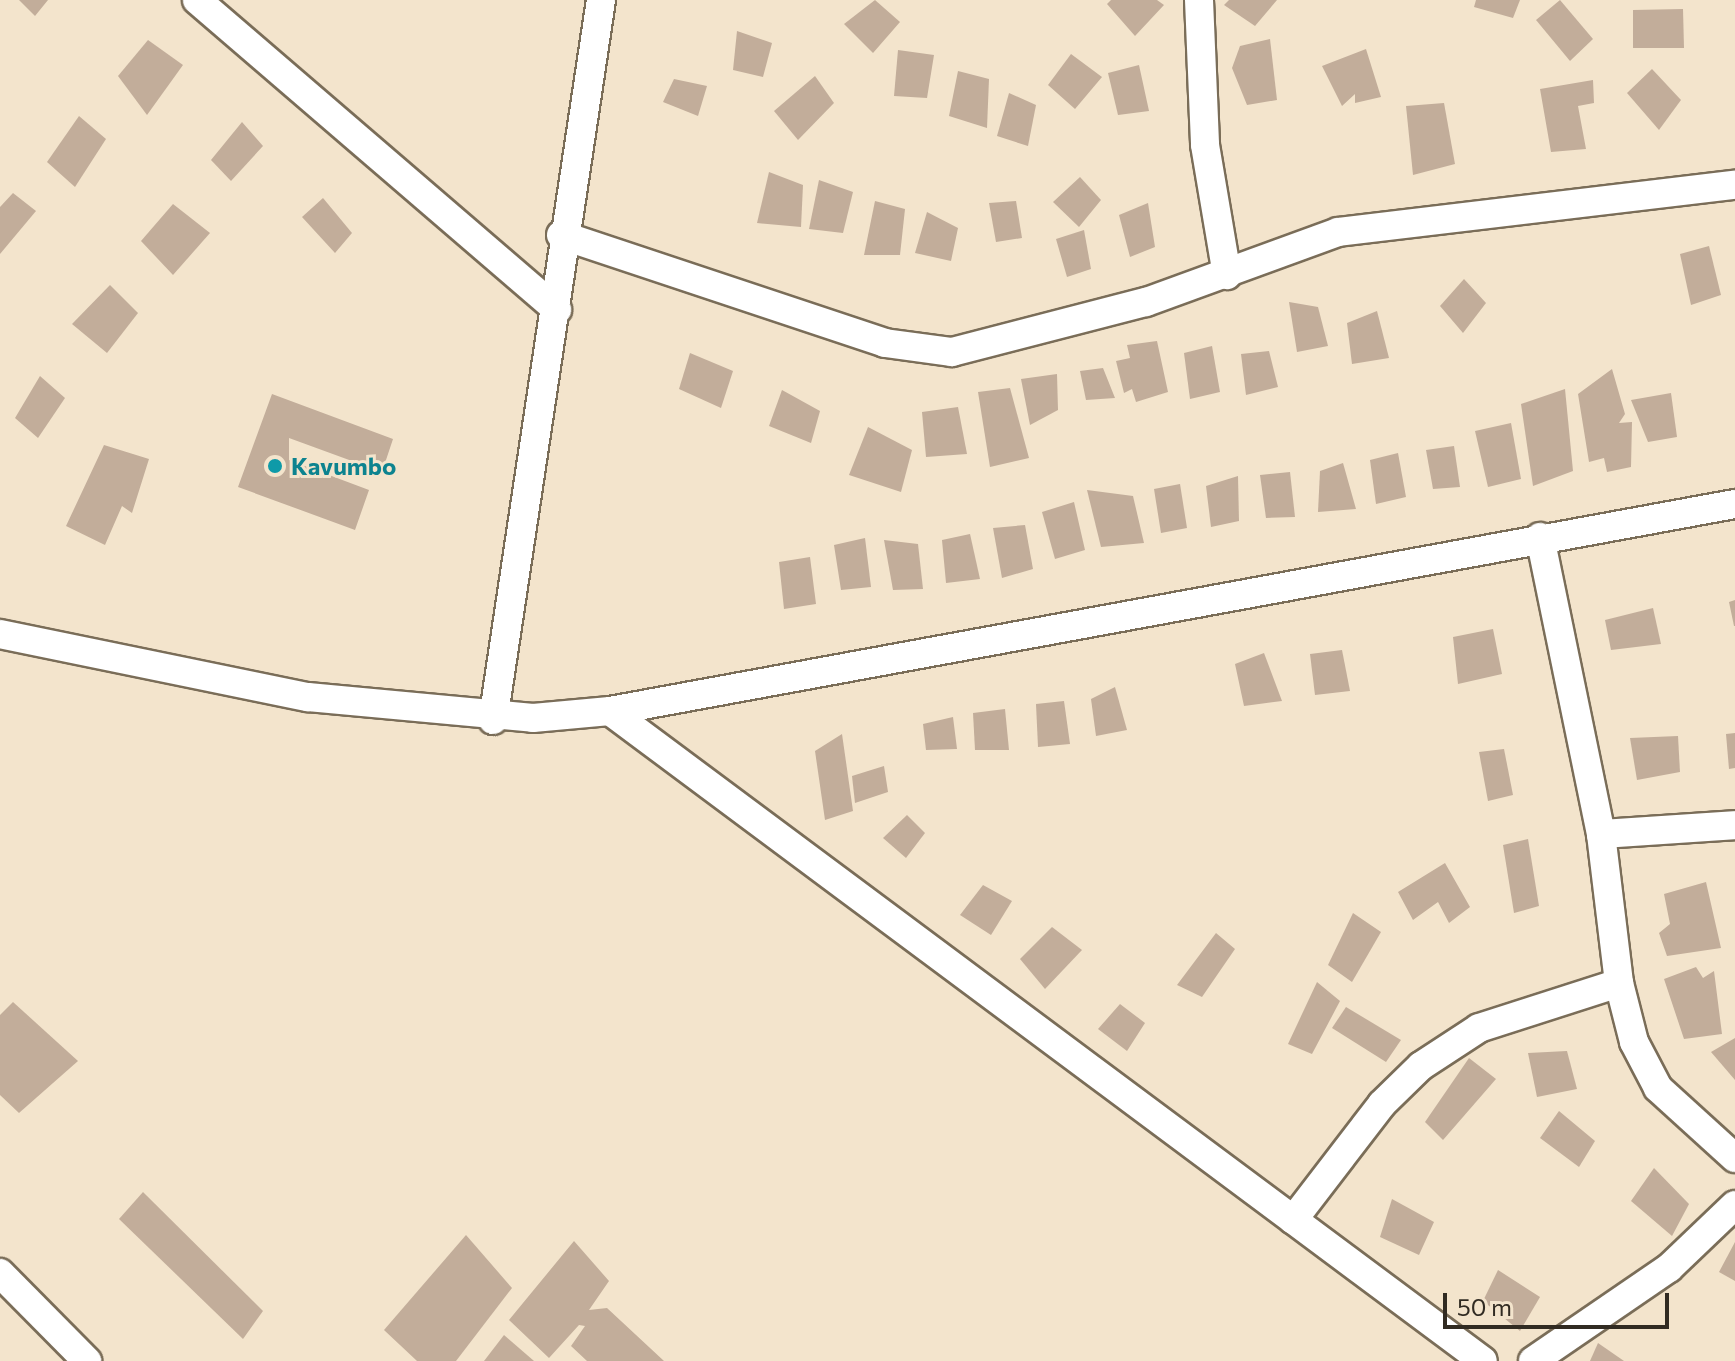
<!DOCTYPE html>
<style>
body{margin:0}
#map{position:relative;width:1735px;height:1361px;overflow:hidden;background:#f3e4cc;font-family:Commissioner,sans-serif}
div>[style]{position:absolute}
.building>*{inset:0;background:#c2ad9a}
.roads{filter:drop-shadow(2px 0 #7a6d58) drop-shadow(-2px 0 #7a6d58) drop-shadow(0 2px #7a6d58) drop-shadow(0 -2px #7a6d58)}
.street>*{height:28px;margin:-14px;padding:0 14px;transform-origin:14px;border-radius:14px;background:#fff}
.dots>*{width:22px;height:22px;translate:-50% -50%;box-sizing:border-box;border:4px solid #f3e4cc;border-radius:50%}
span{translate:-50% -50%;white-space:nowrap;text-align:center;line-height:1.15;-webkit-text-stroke:6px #f3e4cc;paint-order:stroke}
.culture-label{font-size:24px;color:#0d838f;font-weight:700}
.left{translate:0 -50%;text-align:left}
.scale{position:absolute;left:1443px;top:1293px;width:226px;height:36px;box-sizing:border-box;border:4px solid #312b22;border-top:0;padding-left:10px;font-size:24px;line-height:28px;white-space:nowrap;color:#312b22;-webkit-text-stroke:6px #f3e4cc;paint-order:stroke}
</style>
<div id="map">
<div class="building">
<div style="clip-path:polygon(19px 0,48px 0,35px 16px)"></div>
<div style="clip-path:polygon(875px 0,900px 22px,873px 53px,844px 24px)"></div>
<div style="clip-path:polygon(1111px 0,1157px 0,1164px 5px,1135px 36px,1107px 4px)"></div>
<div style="clip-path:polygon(1229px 0,1277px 0,1255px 26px,1224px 5px)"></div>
<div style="clip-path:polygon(1476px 0,1520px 0,1513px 18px,1474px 7px)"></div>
<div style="clip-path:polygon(1560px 0,1593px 39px,1570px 61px,1536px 20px)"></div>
<div style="clip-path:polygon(1683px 9px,1684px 48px,1633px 48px,1633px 10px)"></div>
<div style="clip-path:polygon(737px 31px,772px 43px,763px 77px,733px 70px)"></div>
<div style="clip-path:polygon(1270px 39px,1277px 100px,1247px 105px,1232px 68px,1240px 46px)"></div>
<div style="clip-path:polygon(148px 40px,183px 65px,147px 115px,118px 76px)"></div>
<div style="clip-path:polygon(1366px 49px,1381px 97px,1355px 103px,1355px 94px,1342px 106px,1322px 66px)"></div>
<div style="clip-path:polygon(898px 50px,934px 55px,927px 98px,894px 96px)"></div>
<div style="clip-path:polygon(1071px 54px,1102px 77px,1075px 109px,1048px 85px)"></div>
<div style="clip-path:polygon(1139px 65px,1149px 111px,1118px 115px,1108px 73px)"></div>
<div style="clip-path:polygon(1652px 69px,1681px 100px,1659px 130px,1627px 93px)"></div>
<div style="clip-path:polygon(958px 71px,989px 79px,987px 128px,949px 116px)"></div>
<div style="clip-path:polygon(815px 76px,834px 103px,798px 140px,774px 111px)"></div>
<div style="clip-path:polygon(674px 79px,707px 86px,698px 116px,663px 102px)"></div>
<div style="clip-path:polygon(1593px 80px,1594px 103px,1578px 106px,1586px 149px,1551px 152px,1540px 89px)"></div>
<div style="clip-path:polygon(1009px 93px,1036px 105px,1028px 146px,997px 136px)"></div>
<div style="clip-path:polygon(1444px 103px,1455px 164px,1413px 175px,1406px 106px)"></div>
<div style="clip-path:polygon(79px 116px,106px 139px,75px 187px,47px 162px)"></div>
<div style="clip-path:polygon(242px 122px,263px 146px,231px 181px,211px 160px)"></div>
<div style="clip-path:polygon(769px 172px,803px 185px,801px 227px,757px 223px)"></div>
<div style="clip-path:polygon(1080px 177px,1101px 200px,1079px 227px,1053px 202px)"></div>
<div style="clip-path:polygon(819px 180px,853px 192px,843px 233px,809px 229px)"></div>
<div style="clip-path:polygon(13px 193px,36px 211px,0 254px,0 207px)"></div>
<div style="clip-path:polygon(323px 198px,352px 233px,335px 253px,302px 217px)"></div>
<div style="clip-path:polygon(875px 201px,905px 209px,900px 255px,864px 255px)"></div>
<div style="clip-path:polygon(1016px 201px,1022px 238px,996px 242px,989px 203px)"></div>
<div style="clip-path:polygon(1148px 203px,1155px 247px,1130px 257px,1119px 215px)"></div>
<div style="clip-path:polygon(173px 204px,210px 233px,173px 275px,141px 241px)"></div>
<div style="clip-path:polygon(927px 212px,958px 228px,951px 261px,915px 253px)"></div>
<div style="clip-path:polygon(1084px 230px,1091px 269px,1067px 277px,1056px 239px)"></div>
<div style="clip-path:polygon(1709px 246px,1721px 295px,1691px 305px,1680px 254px)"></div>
<div style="clip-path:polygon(1464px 279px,1486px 303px,1463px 333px,1440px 306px)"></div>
<div style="clip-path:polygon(110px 285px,138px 313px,107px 353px,72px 324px)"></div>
<div style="clip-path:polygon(1289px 302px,1318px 307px,1328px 346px,1297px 352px)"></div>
<div style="clip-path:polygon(1377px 311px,1389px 358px,1352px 364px,1347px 323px)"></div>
<div style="clip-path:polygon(1157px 341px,1168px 392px,1136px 402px,1132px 389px,1124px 393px,1116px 361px,1130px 358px,1127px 345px)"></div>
<div style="clip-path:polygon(1212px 346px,1220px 392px,1190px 399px,1184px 353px)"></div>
<div style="clip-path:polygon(1269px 351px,1278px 387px,1246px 395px,1241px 354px)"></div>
<div style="clip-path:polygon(690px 353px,733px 371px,721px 408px,679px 389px)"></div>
<div style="clip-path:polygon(1103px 368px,1115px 398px,1086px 400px,1080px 371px)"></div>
<div style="clip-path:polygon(1612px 369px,1625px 414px,1619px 423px,1632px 422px,1631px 467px,1607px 472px,1604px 458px,1589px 462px,1578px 394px)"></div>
<div style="clip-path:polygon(1057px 374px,1058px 410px,1030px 425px,1021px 379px)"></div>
<div style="clip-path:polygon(40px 376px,65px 398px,38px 438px,15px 418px)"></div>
<div style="clip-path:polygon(1010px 388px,1029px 458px,990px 467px,978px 392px)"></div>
<div style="clip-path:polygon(1565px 389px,1573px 471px,1533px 486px,1521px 404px)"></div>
<div style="clip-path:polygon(782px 390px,820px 411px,811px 443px,769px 426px)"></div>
<div style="clip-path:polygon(1671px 393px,1677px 437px,1648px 442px,1631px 400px)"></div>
<div style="clip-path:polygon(272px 394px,393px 439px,382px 472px,289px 438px,289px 460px,369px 490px,355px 530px,238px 487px)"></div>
<div style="clip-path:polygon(958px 407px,967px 454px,926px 457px,922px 412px)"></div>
<div style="clip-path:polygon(1511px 423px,1521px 479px,1488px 487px,1475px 431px)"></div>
<div style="clip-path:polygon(868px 427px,912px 450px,901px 492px,849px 475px)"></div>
<div style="clip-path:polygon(104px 445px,149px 459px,132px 513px,122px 506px,105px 545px,66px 526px)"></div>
<div style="clip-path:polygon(1454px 446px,1460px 487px,1433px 489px,1426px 450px)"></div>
<div style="clip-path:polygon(1398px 453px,1406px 497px,1376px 504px,1370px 460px)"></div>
<div style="clip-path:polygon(1343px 463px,1356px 509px,1318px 512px,1320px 471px)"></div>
<div style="clip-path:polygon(1290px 472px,1295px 517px,1266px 518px,1260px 475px)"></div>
<div style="clip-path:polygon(1238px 476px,1239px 521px,1211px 527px,1206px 486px)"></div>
<div style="clip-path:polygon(1180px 484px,1187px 528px,1161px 533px,1154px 489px)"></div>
<div style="clip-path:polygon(1087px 490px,1133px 496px,1144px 543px,1101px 547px)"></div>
<div style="clip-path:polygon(1074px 502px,1085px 550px,1055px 559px,1042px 512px)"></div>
<div style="clip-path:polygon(1025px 525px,1033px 569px,1002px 578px,993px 528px)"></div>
<div style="clip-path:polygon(970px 534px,980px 579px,946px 583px,942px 540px)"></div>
<div style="clip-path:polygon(865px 538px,871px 587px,841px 590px,834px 545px)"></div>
<div style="clip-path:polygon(884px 540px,918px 544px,923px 589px,893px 590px)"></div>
<div style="clip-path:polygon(810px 557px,816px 604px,784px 609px,779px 562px)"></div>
<div style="clip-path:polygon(1735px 600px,1735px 626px,1734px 626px,1729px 602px)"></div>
<div style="clip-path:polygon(1653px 608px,1661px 644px,1611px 650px,1605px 620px)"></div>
<div style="clip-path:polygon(1493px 629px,1502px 674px,1458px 684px,1453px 637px)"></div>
<div style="clip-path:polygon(1342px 650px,1350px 691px,1315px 695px,1310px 654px)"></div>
<div style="clip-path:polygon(1264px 653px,1282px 701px,1244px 706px,1235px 664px)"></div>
<div style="clip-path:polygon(1115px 687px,1127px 730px,1096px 736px,1091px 699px)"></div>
<div style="clip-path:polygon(1064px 701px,1070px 744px,1038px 747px,1036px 704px)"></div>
<div style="clip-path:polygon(1005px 709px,1009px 750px,975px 750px,973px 713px)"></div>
<div style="clip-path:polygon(953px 717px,957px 749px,926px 750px,923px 724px)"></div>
<div style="clip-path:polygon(1735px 733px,1735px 768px,1729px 769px,1726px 734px)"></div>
<div style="clip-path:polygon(842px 734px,853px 811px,825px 820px,815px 751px)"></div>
<div style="clip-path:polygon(1678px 736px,1680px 772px,1637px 780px,1630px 738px)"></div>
<div style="clip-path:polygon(1504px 749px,1513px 795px,1488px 801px,1479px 752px)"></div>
<div style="clip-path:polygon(884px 766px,888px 792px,855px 803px,852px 776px)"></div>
<div style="clip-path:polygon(907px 815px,925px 833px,906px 858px,883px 838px)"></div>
<div style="clip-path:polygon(1528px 839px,1539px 906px,1514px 913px,1503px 845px)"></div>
<div style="clip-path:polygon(1445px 863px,1470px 907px,1449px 923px,1438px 902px,1413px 920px,1398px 892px)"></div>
<div style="clip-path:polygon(1706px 882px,1721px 948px,1667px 956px,1659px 933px,1670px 924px,1664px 894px)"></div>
<div style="clip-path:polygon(983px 885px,1012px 901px,991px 935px,960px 915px)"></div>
<div style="clip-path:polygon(1353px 913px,1381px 932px,1352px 982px,1328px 965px)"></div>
<div style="clip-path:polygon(1052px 927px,1082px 950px,1045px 989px,1020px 959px)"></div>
<div style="clip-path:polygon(1216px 933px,1235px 949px,1202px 997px,1177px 985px)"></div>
<div style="clip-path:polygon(1696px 967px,1703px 978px,1714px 971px,1722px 1034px,1684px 1039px,1664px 979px)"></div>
<div style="clip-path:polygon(1317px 982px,1340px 1001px,1312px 1054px,1288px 1044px)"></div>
<div style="clip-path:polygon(13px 1002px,78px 1061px,19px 1113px,0 1095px,0 1015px)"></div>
<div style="clip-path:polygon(1120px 1004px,1145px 1023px,1127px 1051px,1098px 1029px)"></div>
<div style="clip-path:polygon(1346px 1007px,1401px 1040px,1386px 1062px,1332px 1028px)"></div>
<div style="clip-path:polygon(1735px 1038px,1735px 1080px,1711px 1052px)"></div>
<div style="clip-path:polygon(1567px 1051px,1577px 1089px,1537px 1097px,1528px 1053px)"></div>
<div style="clip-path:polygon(1469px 1058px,1496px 1079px,1443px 1140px,1425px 1122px)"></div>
<div style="clip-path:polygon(1559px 1111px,1595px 1141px,1579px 1167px,1540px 1138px)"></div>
<div style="clip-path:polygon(1654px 1168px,1689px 1204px,1672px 1236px,1631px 1201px)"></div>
<div style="clip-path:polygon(143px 1192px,263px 1311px,243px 1339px,119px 1219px)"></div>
<div style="clip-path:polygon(1392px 1199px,1434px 1222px,1419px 1255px,1380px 1237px)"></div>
<div style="clip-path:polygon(466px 1235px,512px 1288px,456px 1361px,417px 1361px,384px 1330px)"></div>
<div style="clip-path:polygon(574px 1241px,609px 1281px,589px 1310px,607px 1308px,664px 1361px,587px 1361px,571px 1346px,585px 1326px,579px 1325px,549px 1358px,509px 1320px)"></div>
<div style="clip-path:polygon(1735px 1242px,1735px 1281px,1719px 1272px)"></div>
<div style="clip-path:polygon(1498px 1270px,1540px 1297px,1520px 1331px,1483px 1301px)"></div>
<div style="clip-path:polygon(504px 1335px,534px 1361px,484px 1361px)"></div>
<div style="clip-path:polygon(1598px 1343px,1624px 1361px,1590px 1361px)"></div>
</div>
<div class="roads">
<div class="street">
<div style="left:197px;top:0;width:475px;rotate:40.7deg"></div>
<div style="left:1199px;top:0;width:145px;rotate:87.6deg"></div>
<div style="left:1205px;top:145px;width:132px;rotate:80.4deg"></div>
<div style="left:561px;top:235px;width:342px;rotate:18.4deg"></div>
<div style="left:885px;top:343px;width:68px;rotate:7.7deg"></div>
<div style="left:952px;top:352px;width:200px;rotate:-14.5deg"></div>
<div style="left:1146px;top:302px;width:204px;rotate:-20deg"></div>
<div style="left:1338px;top:232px;width:400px;rotate:-6.8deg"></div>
<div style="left:1540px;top:537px;width:303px;rotate:78.4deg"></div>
<div style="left:1601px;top:834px;width:150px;rotate:83.1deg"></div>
<div style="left:1619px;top:983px;width:61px;rotate:75.7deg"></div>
<div style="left:1634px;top:1042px;width:52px;rotate:62.4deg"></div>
<div style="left:1658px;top:1088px;width:104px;rotate:42.3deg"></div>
<div style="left:0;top:634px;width:314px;rotate:11.6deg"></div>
<div style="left:308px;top:697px;width:226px;rotate:5.3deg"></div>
<div style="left:533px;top:718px;width:77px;rotate:-5.2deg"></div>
<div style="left:610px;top:711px;width:1144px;rotate:-10.43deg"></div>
<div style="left:610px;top:711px;width:1088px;rotate:36.67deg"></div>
<div style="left:493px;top:720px;width:728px;rotate:-81.47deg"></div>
<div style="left:1601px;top:834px;width:134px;rotate:-3.8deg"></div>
<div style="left:1293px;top:1220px;width:146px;rotate:-52.5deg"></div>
<div style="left:1382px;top:1104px;width:54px;rotate:-44.3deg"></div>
<div style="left:1421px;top:1066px;width:69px;rotate:-33.2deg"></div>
<div style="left:1479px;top:1028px;width:147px;rotate:-17.8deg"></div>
<div style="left:0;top:1273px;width:124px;rotate:45.3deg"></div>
<div style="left:1533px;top:1361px;width:165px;rotate:-34.4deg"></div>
<div style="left:1669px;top:1268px;width:91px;rotate:-43.7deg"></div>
</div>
</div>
<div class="dots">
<div style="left:275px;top:466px;background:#0f9aa8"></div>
</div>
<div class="culture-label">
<span class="left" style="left:291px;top:466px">Kavumbo</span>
</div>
<div class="scale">50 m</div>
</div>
